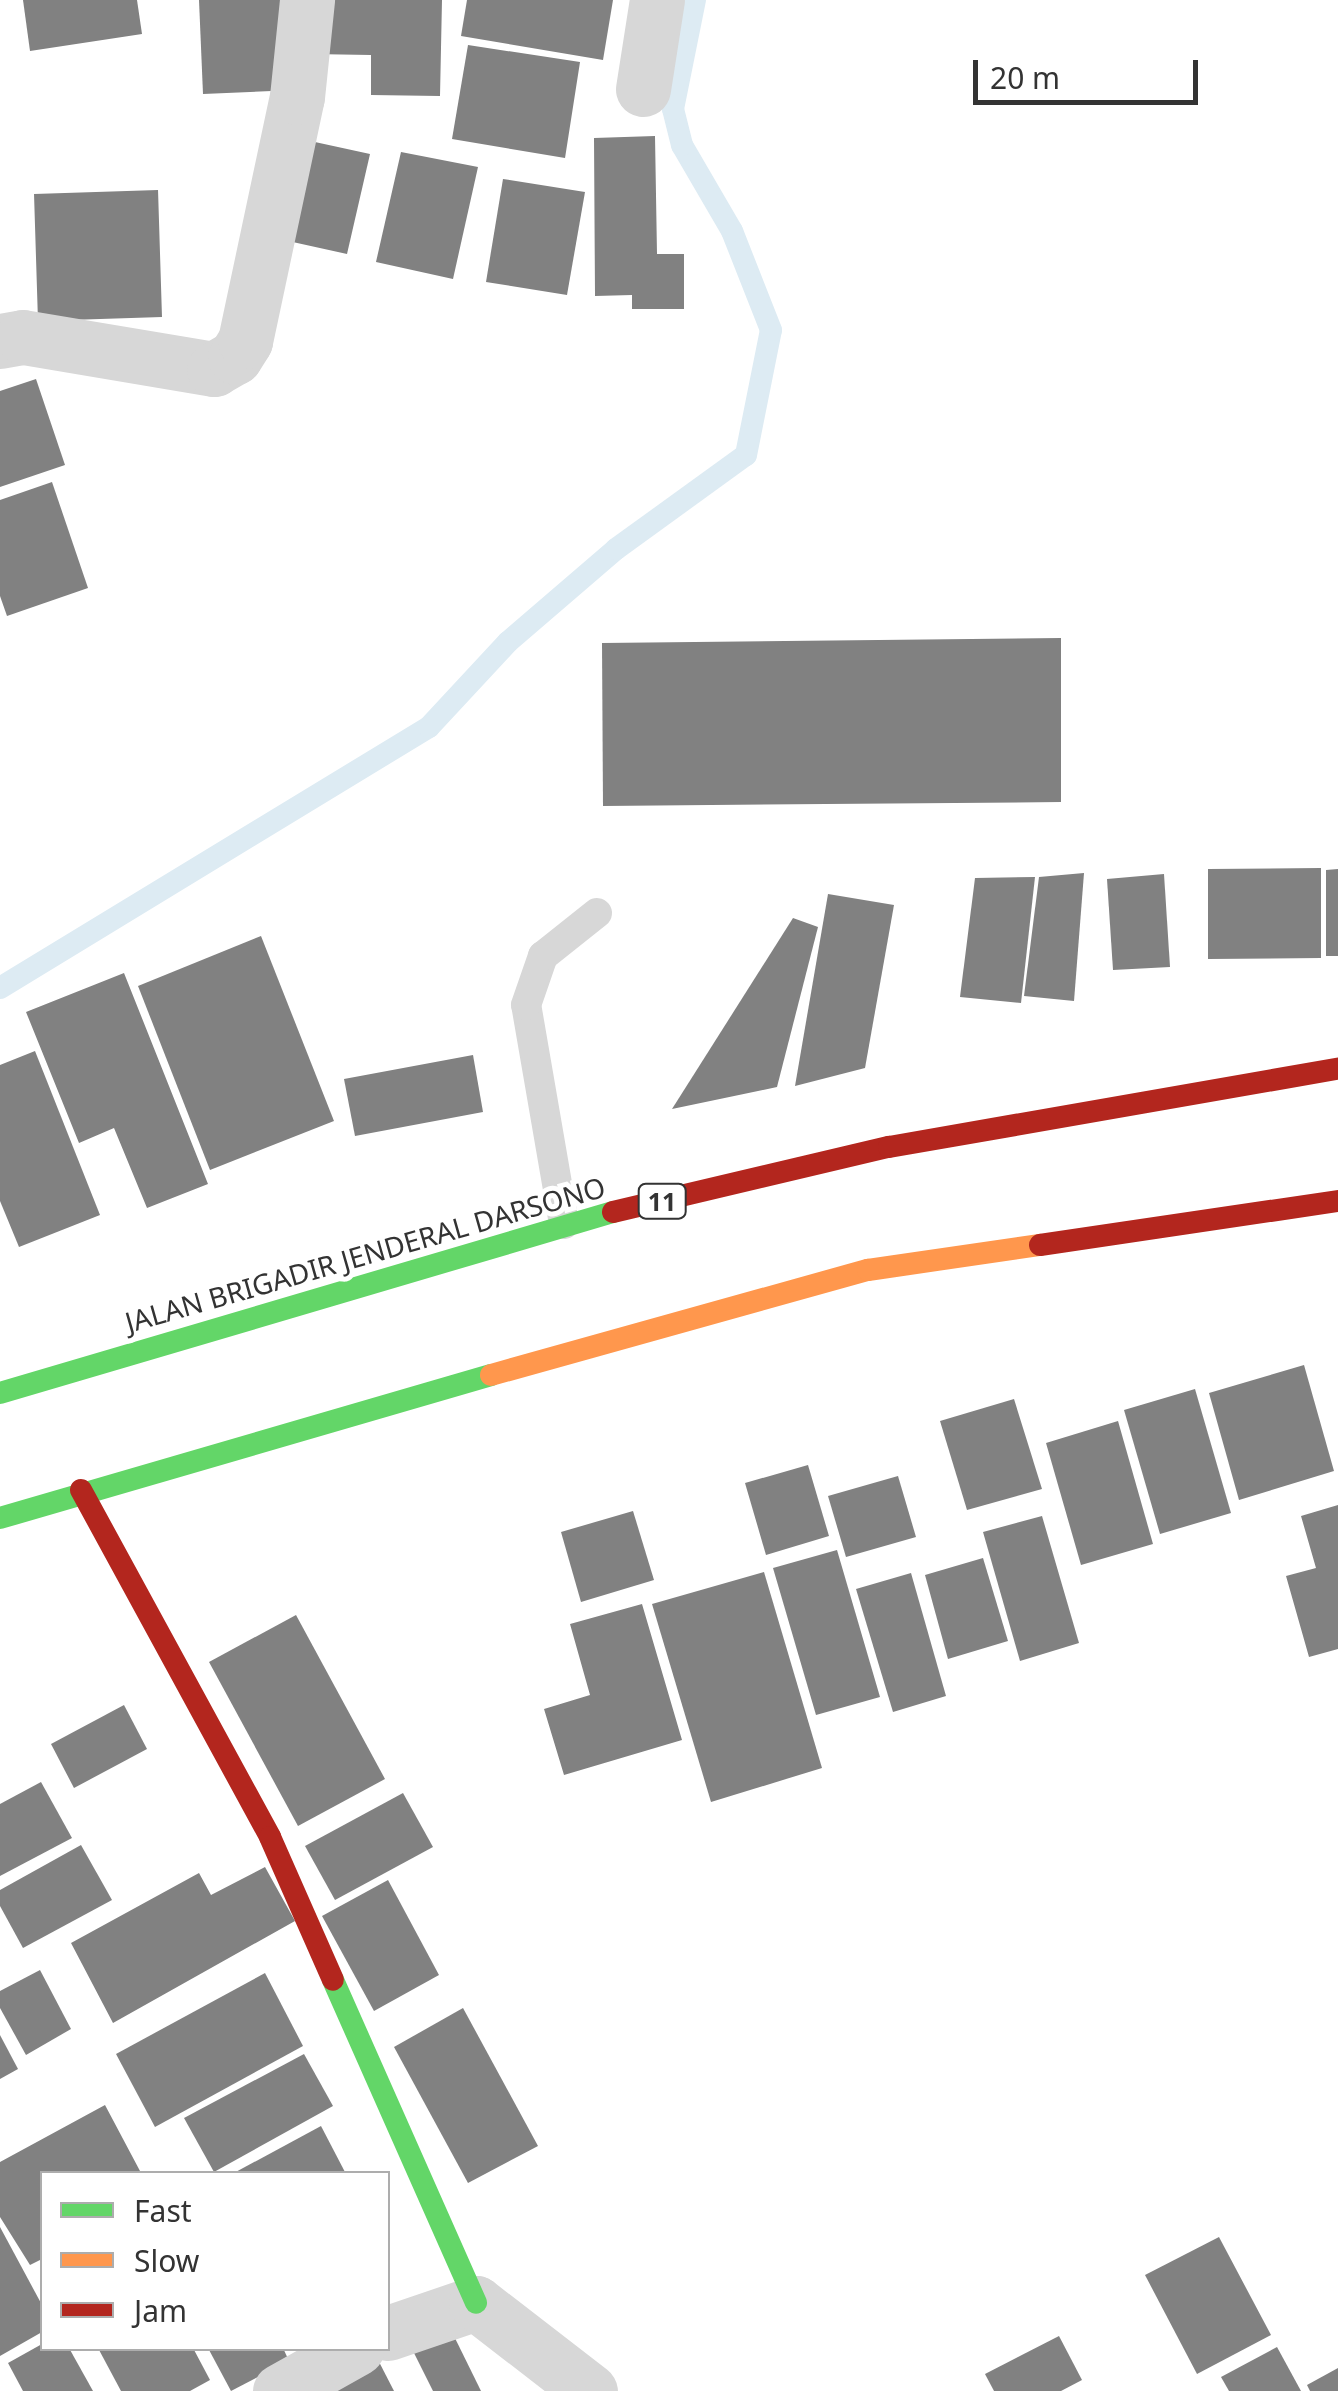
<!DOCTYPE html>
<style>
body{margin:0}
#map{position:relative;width:1338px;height:2391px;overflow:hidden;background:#fff;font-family:"Noto Sans",sans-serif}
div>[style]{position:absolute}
.stream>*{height:22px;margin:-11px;padding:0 11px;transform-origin:11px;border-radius:11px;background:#ddebf3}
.building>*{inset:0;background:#818181}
.lane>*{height:30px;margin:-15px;padding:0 15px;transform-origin:15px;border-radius:15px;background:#d7d7d7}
.street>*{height:55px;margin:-27.5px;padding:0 27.5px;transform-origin:27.5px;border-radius:27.5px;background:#d7d7d7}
.fast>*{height:22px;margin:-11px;padding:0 11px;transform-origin:11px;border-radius:11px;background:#63d668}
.slow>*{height:22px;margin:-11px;padding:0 11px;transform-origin:11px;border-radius:11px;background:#ff974d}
.jam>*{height:22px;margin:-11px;padding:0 11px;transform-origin:11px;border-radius:11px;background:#b3261e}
span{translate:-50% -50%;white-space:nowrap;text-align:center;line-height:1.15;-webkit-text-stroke:10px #fff;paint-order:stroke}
.shield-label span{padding:2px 8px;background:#fff;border:2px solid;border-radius:8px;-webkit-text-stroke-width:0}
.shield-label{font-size:25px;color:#333;font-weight:700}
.street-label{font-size:28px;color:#333}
.legend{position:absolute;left:40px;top:2171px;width:350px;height:180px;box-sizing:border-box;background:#fff;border:2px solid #adadad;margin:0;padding:12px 18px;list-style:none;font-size:30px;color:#333}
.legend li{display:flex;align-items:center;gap:20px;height:50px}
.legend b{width:50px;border:2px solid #adadad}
.scale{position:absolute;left:973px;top:60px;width:225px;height:45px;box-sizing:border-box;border:5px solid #333;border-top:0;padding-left:12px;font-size:30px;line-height:35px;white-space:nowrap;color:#333;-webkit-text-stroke:8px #fff;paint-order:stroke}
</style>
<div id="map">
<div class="stream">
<div style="left:0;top:988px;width:502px;rotate:-31.32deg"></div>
<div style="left:429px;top:727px;width:116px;rotate:-47.1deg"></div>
<div style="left:508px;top:642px;width:143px;rotate:-40.7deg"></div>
<div style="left:616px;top:549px;width:160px;rotate:-35.9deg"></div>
<div style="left:746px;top:455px;width:127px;rotate:-78.7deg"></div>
<div style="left:771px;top:330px;width:106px;rotate:-111.5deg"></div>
<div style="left:732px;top:231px;width:99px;rotate:-120.2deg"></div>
<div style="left:682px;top:145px;width:37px;rotate:-104deg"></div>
<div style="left:673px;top:109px;width:111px;rotate:-78.6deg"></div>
</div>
<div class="building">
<div style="clip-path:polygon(23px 0,137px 0,142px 34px,30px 51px)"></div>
<div style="clip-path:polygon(199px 0,291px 0,295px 90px,203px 94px)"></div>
<div style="clip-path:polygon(313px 0,442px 0,440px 96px,371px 95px,371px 55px,311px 54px)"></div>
<div style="clip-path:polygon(467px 0,613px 0,603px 60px,461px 36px)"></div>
<div style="clip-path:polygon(468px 45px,580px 62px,565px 158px,452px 139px)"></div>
<div style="clip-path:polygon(655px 136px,657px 254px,684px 254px,684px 309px,632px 309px,632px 295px,595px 296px,594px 138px)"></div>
<div style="clip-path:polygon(292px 137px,370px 154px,347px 254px,270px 237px)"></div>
<div style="clip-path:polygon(401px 152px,478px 167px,453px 279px,376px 262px)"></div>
<div style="clip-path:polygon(503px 179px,585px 192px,567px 295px,486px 282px)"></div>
<div style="clip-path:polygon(158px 190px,162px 317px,38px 321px,34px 194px)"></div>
<div style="clip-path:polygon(36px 379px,65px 465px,0 487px,0 391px)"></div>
<div style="clip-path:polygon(52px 482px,88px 588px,7px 616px,0 596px,0 500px)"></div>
<div style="clip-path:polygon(1061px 638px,1061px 802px,603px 806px,602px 643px)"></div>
<div style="clip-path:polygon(1321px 868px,1321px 958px,1208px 959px,1208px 869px)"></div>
<div style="clip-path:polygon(1338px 869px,1338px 956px,1326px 956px,1326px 870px)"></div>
<div style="clip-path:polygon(1084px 873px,1074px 1001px,1024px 996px,1039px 877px)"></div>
<div style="clip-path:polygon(1164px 874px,1170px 967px,1113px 970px,1107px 879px)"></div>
<div style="clip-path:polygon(1035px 877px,1021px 1003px,960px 997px,975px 878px)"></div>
<div style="clip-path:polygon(828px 894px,894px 905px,865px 1068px,795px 1086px)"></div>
<div style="clip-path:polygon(793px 918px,818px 927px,777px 1087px,672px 1109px)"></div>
<div style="clip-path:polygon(261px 936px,334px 1121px,210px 1170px,138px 986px)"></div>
<div style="clip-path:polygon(124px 973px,208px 1184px,147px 1208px,114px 1128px,79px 1143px,26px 1012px)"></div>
<div style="clip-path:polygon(35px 1051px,100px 1215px,19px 1247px,0 1201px,0 1065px)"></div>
<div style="clip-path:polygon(473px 1055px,483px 1112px,355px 1136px,344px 1079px)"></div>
<div style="clip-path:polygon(1304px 1365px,1334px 1471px,1239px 1500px,1209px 1393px)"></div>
<div style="clip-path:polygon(1195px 1389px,1231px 1513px,1160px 1534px,1124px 1410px)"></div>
<div style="clip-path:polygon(1014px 1399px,1042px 1489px,967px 1510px,940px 1421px)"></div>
<div style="clip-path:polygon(1118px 1421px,1153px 1544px,1081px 1565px,1046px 1443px)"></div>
<div style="clip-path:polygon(808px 1465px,829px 1536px,766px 1555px,745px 1483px)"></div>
<div style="clip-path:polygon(898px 1476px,916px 1537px,846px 1557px,828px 1496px)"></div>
<div style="clip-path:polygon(1338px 1505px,1338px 1649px,1309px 1657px,1286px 1576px,1316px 1568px,1301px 1516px)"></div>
<div style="clip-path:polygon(633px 1511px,654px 1580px,581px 1602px,561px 1532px)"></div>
<div style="clip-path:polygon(1042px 1516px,1079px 1643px,1020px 1661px,983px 1532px)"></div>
<div style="clip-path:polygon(837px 1550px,880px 1697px,816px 1715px,773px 1568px)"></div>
<div style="clip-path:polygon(983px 1558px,1008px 1641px,948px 1659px,925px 1575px)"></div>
<div style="clip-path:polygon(764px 1572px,822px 1768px,711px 1802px,652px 1604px)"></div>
<div style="clip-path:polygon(911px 1573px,946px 1696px,893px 1712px,856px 1589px)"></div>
<div style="clip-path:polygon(642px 1604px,682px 1740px,564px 1775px,544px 1709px,590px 1695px,570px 1624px)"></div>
<div style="clip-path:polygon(296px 1615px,385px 1779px,298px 1826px,209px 1662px)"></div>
<div style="clip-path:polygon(124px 1705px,147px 1749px,74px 1788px,51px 1744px)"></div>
<div style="clip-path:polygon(41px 1782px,72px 1838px,0 1876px,0 1804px)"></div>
<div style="clip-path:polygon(403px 1793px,433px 1847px,335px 1900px,305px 1846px)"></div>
<div style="clip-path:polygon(81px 1845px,112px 1900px,23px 1948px,0 1906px,0 1890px)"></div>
<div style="clip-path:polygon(265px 1867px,295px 1921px,113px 2023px,71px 1943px,199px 1873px,211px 1895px)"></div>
<div style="clip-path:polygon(388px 1880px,439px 1975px,374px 2011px,322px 1916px)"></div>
<div style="clip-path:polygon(40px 1970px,71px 2029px,26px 2055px,0 2008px,0 1991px)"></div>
<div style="clip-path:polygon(265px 1973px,303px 2046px,155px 2127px,116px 2054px)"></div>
<div style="clip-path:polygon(463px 2008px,538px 2146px,468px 2183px,394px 2047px)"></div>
<div style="clip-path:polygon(0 2035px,18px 2069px,0 2079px)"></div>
<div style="clip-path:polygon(304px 2054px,333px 2106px,214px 2172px,184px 2118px)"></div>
<div style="clip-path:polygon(105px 2105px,140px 2171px,42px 2174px,42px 2259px,30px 2265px,0 2217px,0 2162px)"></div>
<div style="clip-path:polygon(321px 2126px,346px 2174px,232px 2174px)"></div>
<div style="clip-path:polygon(0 2227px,42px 2305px,42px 2332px,0 2356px)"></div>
<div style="clip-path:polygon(1219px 2237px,1271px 2335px,1197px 2374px,1145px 2275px)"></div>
<div style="clip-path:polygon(450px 2328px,481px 2391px,433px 2391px,411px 2347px)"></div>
<div style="clip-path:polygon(1059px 2336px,1082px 2380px,1061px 2391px,994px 2391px,985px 2374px)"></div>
<div style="clip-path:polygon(42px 2344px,69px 2348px,93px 2391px,23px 2391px,8px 2363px)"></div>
<div style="clip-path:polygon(1277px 2347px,1301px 2391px,1229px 2391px,1221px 2377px)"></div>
<div style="clip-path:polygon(98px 2348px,193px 2348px,210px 2380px,190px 2391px,121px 2391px)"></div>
<div style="clip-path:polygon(208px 2348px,283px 2348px,289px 2361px,231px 2391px)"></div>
<div style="clip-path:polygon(376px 2356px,394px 2391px,325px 2391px)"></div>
<div style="clip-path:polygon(1338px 2368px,1338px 2391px,1310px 2391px,1307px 2385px)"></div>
</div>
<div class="lane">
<div style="left:564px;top:1224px;width:222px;rotate:-99.8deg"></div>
<div style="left:526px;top:1005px;width:52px;rotate:-70.9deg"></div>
<div style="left:543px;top:956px;width:69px;rotate:-38.5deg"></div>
</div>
<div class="street">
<div style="left:643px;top:89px;width:90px;rotate:-81.1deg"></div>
<div style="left:0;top:341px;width:23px;rotate:-10deg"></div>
<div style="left:23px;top:337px;width:194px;rotate:9.5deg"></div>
<div style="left:214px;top:369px;width:24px;rotate:-30deg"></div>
<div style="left:235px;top:357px;width:19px;rotate:-58deg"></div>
<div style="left:245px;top:341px;width:249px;rotate:-78deg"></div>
<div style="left:297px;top:97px;width:98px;rotate:-84.1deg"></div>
<div style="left:388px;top:2333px;width:93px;rotate:-18.8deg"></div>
<div style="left:476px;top:2303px;width:144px;rotate:37.7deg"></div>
<div style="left:280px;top:2391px;width:88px;rotate:-29.2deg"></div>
</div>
<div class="fast">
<div style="left:0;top:1393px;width:639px;rotate:-16.45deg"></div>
<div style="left:0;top:1518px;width:511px;rotate:-16.24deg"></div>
<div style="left:333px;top:1980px;width:353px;rotate:66.1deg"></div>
</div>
<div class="slow">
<div style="left:491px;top:1375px;width:391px;rotate:-15.6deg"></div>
<div style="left:868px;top:1270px;width:174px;rotate:-8.3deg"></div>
</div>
<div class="jam">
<div style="left:613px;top:1212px;width:284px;rotate:-13.3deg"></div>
<div style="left:889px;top:1147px;width:456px;rotate:-9.9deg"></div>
<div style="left:1040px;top:1245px;width:301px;rotate:-8.4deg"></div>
<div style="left:81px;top:1490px;width:395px;rotate:61.4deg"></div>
<div style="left:270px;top:1837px;width:156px;rotate:66.2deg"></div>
</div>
<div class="shield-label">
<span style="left:662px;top:1201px">11</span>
</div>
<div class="street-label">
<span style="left:365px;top:1254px;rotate:-16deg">JALAN BRIGADIR JENDERAL DARSONO</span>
</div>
<ul class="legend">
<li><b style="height:12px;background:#63d668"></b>Fast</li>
<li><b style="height:12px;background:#ff974d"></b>Slow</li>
<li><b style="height:12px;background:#b3261e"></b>Jam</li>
</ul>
<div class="scale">20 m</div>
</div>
